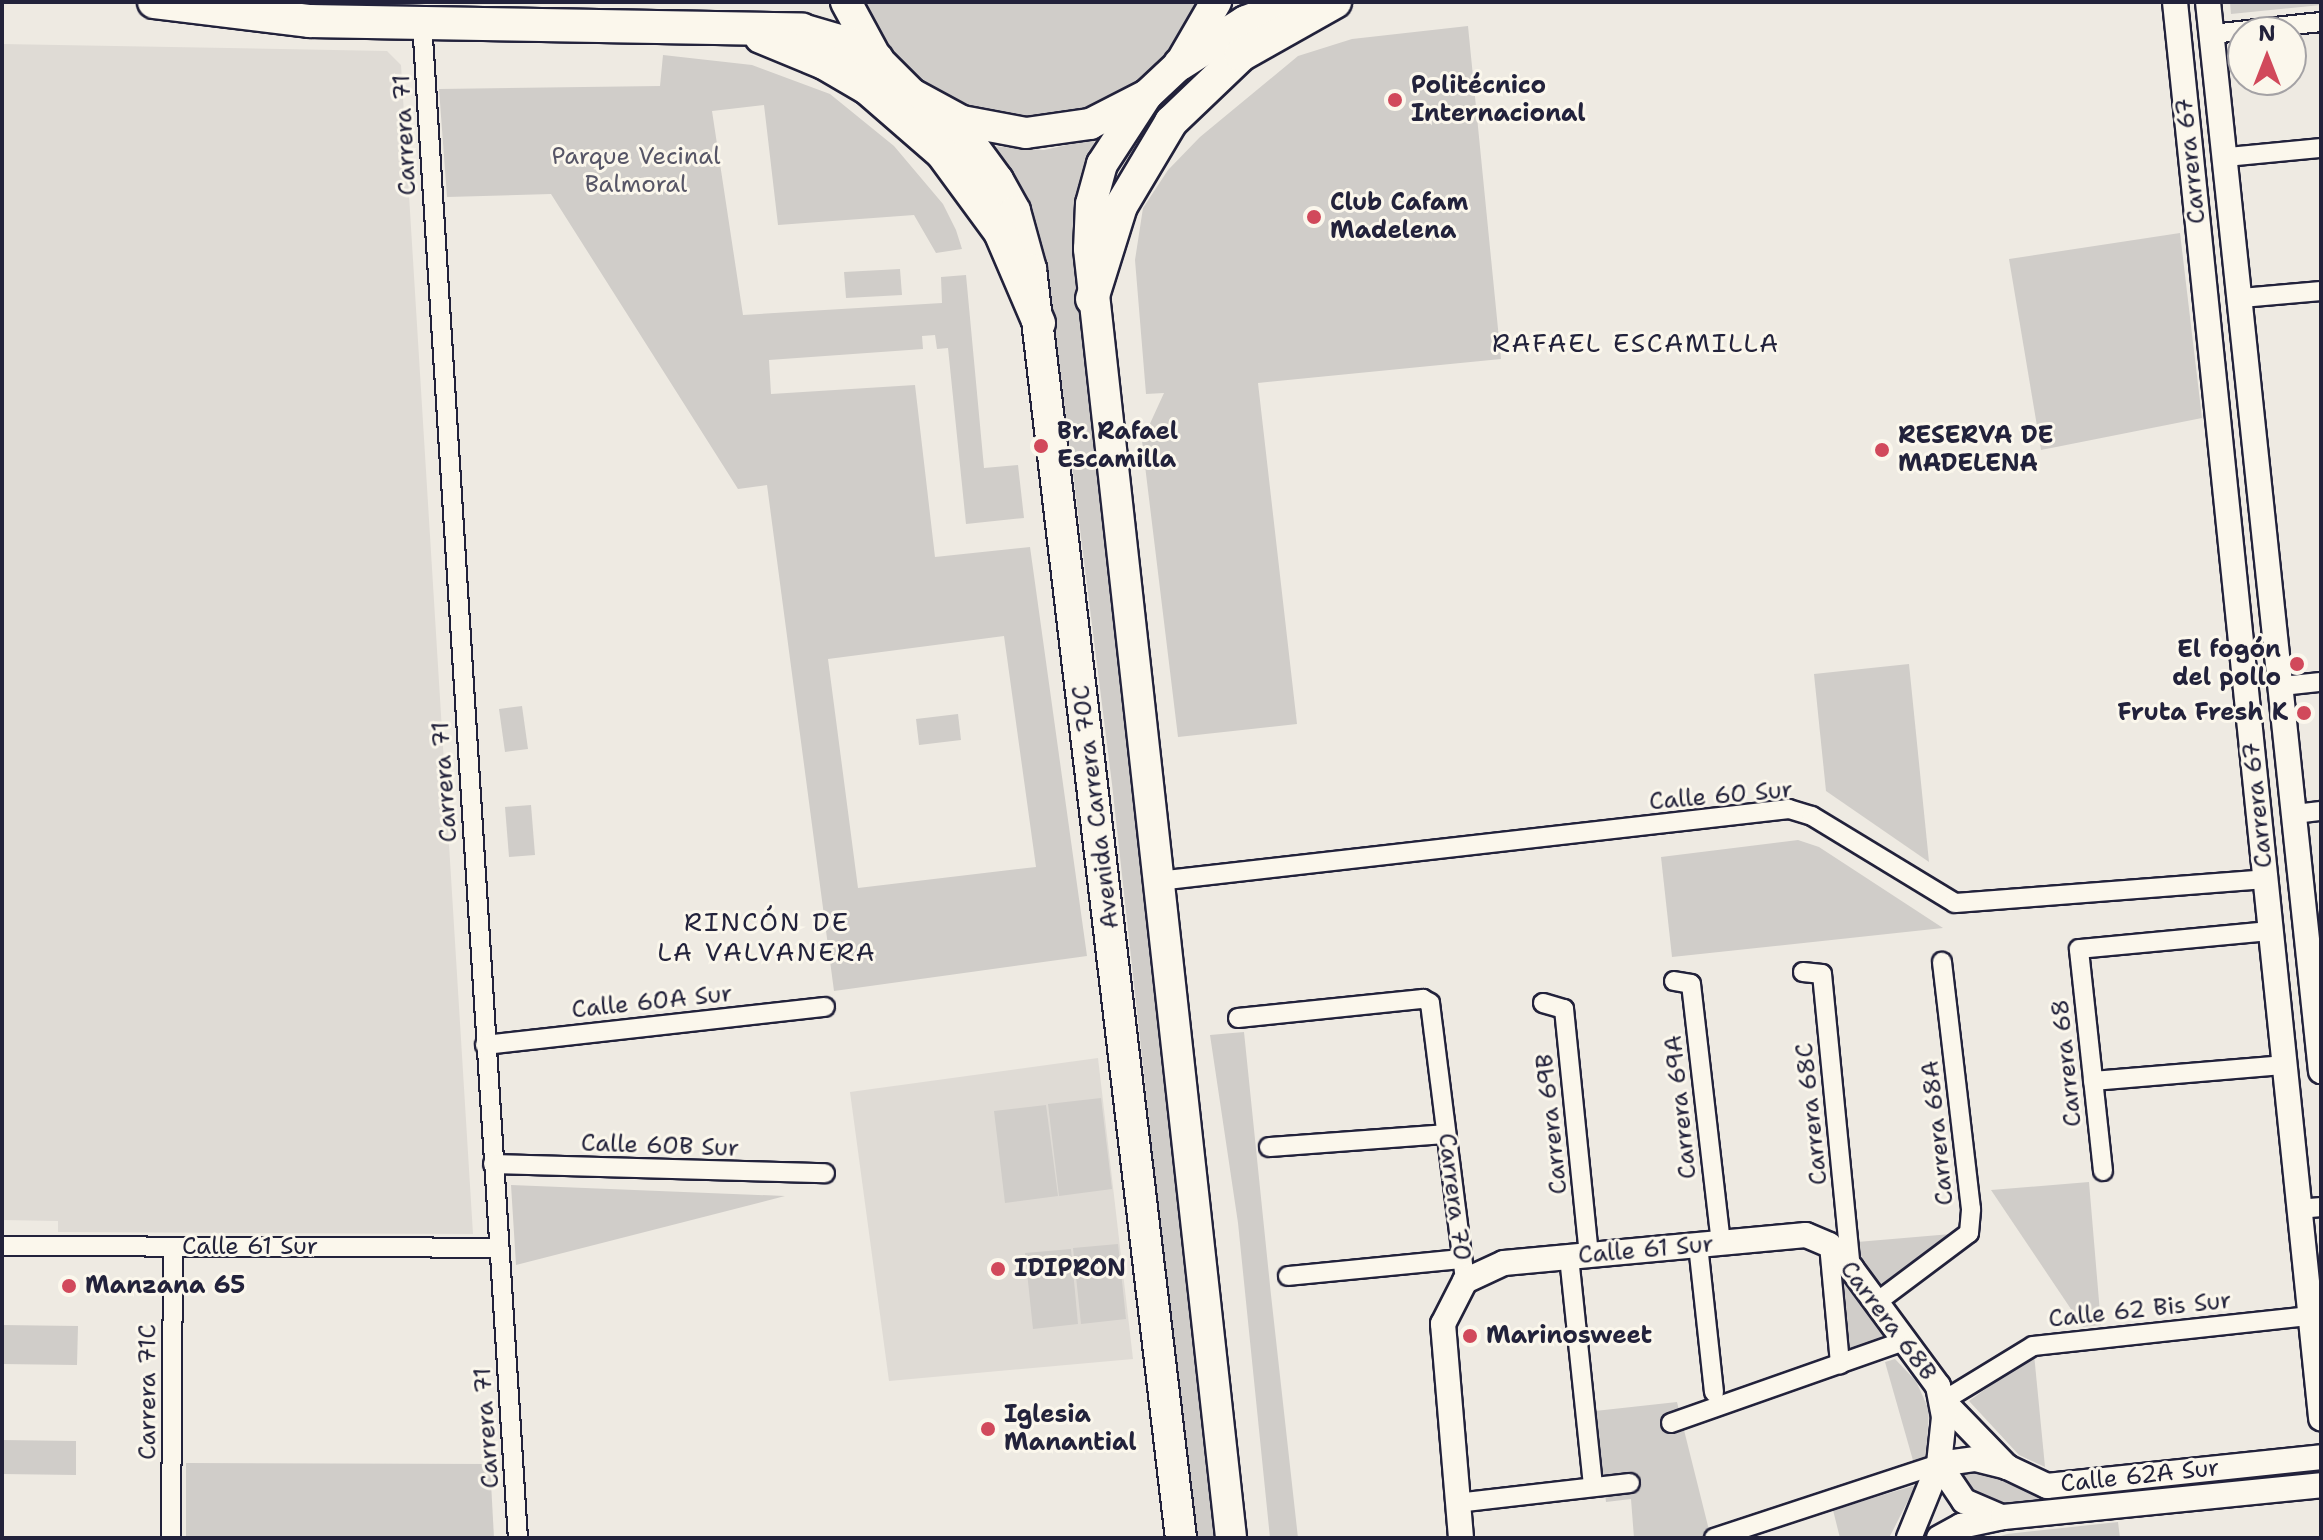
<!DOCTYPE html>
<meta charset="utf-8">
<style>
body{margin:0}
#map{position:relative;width:2323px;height:1540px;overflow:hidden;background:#eeeae2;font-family:"Shantell Sans",sans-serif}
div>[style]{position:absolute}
.built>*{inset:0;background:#dfdbd5}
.green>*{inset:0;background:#d0cdc9}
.roads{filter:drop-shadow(2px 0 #22223b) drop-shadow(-2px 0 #22223b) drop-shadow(0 2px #22223b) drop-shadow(0 -2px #22223b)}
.minor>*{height:18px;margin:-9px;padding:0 9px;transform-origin:9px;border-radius:9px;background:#fbf7ec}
.tertiary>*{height:24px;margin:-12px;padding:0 12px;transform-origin:12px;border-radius:12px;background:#fbf7ec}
.primary>*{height:30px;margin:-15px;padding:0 15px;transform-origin:15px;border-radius:15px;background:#fbf7ec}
.trunk>*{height:32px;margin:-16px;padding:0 16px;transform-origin:16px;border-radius:16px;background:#fbf7ec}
.dots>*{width:22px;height:22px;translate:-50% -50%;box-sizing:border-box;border:4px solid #fbf7ec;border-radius:50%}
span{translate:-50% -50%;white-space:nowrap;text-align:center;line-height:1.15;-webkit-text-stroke:6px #fbf7ec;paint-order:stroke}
.poi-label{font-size:24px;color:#22223b;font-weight:700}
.left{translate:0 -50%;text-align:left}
.right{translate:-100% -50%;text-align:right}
.street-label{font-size:24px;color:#22223b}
.park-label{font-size:24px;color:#565566}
.neighbourhood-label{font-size:26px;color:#22223b;letter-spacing:2px}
.frame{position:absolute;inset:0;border:4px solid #22223b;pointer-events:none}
.north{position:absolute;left:2227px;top:16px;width:80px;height:80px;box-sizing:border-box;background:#fbf7ec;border:2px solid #a4a2a5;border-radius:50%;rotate:0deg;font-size:22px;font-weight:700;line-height:32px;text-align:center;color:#22223b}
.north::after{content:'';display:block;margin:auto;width:28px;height:36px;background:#d1495b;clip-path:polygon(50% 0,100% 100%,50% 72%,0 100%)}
</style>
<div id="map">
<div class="built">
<div style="clip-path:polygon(2px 44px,387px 51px,401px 65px,473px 1234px,58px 1232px,58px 1221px,2px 1220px)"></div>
<div style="clip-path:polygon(1098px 1058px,1133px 1359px,889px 1381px,850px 1092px)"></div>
</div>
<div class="green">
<div style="clip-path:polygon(863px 2px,1200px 2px,1192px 26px,1154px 72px,1102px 104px,1044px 117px,983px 111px,929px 86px,885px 44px)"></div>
<div style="clip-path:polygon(2230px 2px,2321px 2px,2321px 5px,2231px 14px)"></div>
<div style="clip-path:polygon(1468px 26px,1501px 359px,1258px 383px,1297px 724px,1178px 737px,1142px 441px,1164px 393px,1146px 394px,1135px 260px,1143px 208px,1168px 170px,1200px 137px,1298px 56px,1352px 39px)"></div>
<div style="clip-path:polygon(evenodd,663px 55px,752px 65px,830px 94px,894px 146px,943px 204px,956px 230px,962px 249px,936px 253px,914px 215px,778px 225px,764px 105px,712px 111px,743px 315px,942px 303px,941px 277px,966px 275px,984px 468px,1018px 465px,1024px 518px,966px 524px,948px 348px,937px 349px,935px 335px,922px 336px,923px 349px,769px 360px,771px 394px,915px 385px,935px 557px,1030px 547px,1087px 956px,834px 991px,767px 485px,738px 489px,551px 194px,447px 197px,439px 89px,660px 86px,663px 55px,1004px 636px,1036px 867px,858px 888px,828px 659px,1004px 636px)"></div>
<div style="clip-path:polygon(1095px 139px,1075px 210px,1077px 286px,1220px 1538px,1197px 1538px,1192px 1511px,1112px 784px,1046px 258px,1035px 223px,990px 146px,1044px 150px)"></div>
<div style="clip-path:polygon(2180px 233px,2202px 418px,2041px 450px,2009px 259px)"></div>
<div style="clip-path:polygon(900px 269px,902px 295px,846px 298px,844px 272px)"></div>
<div style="clip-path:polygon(1909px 664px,1929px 862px,1826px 791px,1814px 674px)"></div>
<div style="clip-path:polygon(522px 706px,528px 749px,505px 752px,499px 709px)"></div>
<div style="clip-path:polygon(958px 714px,961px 740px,919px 745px,916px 719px)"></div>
<div style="clip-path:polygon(531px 805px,535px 855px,509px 857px,505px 807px)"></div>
<div style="clip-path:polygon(1798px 840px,1819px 847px,1943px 928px,1672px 957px,1661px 857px)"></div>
<div style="clip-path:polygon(1244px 1032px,1271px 1295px,1298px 1538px,1270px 1538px,1238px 1223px,1210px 1035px)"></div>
<div style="clip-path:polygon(1101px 1098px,1112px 1189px,1059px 1196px,1048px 1104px)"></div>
<div style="clip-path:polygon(1046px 1105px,1058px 1196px,1005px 1203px,994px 1111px)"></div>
<div style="clip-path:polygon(2089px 1182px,2101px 1325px,2083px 1327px,1991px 1190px)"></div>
<div style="clip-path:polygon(511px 1185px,785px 1196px,516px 1265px)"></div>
<div style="clip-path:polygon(1951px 1234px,1877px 1287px,1859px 1263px,1857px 1242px)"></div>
<div style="clip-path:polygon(1118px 1244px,1126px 1319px,1081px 1324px,1073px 1248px)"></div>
<div style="clip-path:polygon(1071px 1249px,1078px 1324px,1033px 1329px,1025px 1253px)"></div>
<div style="clip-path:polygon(1842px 1277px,1890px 1335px,1849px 1350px)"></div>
<div style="clip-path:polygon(2px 1325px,78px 1326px,77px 1365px,2px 1364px)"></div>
<div style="clip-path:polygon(2034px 1354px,2045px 1467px,2019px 1455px,1969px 1401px)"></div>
<div style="clip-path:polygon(1895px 1359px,1916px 1381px,1929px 1410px,1926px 1458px,1914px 1464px,1885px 1362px)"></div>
<div style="clip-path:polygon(1677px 1402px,1711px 1538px,1634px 1538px,1631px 1499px,1606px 1502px,1595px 1411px)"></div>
<div style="clip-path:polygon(2px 1440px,76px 1441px,76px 1475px,2px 1474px)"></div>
<div style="clip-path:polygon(186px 1463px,490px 1464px,494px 1538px,186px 1538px)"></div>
<div style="clip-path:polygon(1977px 1466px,2017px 1484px,2299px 1469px,2300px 1477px,2006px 1507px,1967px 1492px,1962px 1475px)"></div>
<div style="clip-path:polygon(1916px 1485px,1889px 1538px,1840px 1538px,1833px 1510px)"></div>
<div style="clip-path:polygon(2118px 1522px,2120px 1538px,1994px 1538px,2007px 1534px)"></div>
</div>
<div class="roads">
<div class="minor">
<div style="left:422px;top:22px;width:1519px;rotate:86.38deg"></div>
<div style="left:2212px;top:34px;width:110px;rotate:-6.3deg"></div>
<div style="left:2227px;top:157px;width:94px;rotate:-5.5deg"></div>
<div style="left:2242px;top:298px;width:79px;rotate:-5.1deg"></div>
<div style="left:2282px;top:686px;width:39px;rotate:-6deg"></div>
<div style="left:2295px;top:814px;width:26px;rotate:-7deg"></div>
<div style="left:1158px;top:881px;width:635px;rotate:-6.51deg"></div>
<div style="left:1789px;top:809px;width:24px;rotate:17deg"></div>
<div style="left:1812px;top:816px;width:167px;rotate:31.3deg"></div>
<div style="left:1955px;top:903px;width:312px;rotate:-4.4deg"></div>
<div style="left:1803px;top:972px;width:19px;rotate:6deg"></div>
<div style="left:1822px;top:974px;width:295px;rotate:84.4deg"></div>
<div style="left:1674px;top:981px;width:17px;rotate:10deg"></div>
<div style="left:1691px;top:984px;width:261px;rotate:83.4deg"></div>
<div style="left:1543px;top:1003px;width:22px;rotate:16deg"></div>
<div style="left:1564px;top:1009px;width:247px;rotate:84.2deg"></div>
<div style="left:1238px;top:1018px;width:186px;rotate:-5.9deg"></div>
<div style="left:1423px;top:999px;width:8px;rotate:30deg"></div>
<div style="left:1430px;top:1003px;width:280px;rotate:82.8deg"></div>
<div style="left:485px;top:1045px;width:342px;rotate:-6.4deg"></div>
<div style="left:2093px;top:1081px;width:193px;rotate:-4.8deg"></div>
<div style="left:1269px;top:1147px;width:177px;rotate:-4.2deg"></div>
<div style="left:493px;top:1164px;width:332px;rotate:1.6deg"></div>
<div style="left:2103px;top:1171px;width:223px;rotate:-96.2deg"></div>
<div style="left:2079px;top:949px;width:193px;rotate:-5.4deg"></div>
<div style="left:2299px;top:1209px;width:22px;rotate:-5deg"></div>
<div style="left:1698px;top:1245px;width:148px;rotate:83.8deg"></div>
<div style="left:1829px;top:1245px;width:120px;rotate:84.7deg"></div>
<div style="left:2px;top:1246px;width:497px;rotate:0.2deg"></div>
<div style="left:1569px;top:1257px;width:231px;rotate:84deg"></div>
<div style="left:1288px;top:1276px;width:175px;rotate:-5.6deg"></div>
<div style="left:1877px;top:1302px;width:115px;rotate:-36.9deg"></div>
<div style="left:1969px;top:1233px;width:24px;rotate:-85deg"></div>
<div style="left:1971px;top:1209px;width:249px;rotate:-96.7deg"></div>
<div style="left:1943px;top:1401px;width:105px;rotate:-31.4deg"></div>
<div style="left:2033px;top:1346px;width:279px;rotate:-6.2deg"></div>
<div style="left:1671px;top:1423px;width:250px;rotate:-19.4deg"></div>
<div style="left:1457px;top:1503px;width:174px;rotate:-6.6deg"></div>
<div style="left:171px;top:1538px;width:291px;rotate:-89.6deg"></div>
<div style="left:1714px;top:1538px;width:237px;rotate:-18.2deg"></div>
</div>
<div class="tertiary">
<div style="left:2175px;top:2px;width:1424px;rotate:84.11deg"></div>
<div style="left:2208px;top:2px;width:1075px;rotate:83.97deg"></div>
<div style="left:1943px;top:1401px;width:92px;rotate:45.9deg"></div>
<div style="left:2007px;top:1467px;width:44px;rotate:25.4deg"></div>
<div style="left:2047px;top:1486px;width:276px;rotate:-6deg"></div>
<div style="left:1939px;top:1464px;width:45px;rotate:56deg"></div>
<div style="left:1964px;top:1501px;width:40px;rotate:23.4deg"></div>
<div style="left:1939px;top:1464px;width:37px;rotate:-8deg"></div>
<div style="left:1976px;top:1459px;width:32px;rotate:14deg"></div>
<div style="left:1461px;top:1538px;width:215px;rotate:-94.8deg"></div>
<div style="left:1443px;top:1324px;width:48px;rotate:-62.9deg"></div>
<div style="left:1465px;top:1281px;width:43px;rotate:-24.8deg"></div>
<div style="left:1504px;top:1263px;width:303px;rotate:-5.3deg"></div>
<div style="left:1806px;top:1235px;width:25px;rotate:23deg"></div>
<div style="left:1829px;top:1245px;width:32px;rotate:46deg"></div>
<div style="left:1851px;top:1268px;width:147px;rotate:53.6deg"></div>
<div style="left:1938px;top:1386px;width:32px;rotate:79deg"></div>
<div style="left:1944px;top:1417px;width:47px;rotate:96.1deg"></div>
<div style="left:1939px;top:1464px;width:80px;rotate:112.1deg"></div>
<div style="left:1939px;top:1538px;width:25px;rotate:-29deg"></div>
<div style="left:1961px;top:1526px;width:43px;rotate:-12.1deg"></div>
<div style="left:2003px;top:1517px;width:320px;rotate:-5.7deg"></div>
</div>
<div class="primary">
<div style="left:846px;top:2px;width:65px;rotate:61.5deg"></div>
<div style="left:877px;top:59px;width:49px;rotate:45deg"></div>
<div style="left:912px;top:94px;width:57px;rotate:28.4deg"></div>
<div style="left:962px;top:121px;width:65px;rotate:10.6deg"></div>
<div style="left:1026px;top:133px;width:65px;rotate:-8deg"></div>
<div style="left:1090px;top:124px;width:64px;rotate:-27deg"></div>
<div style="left:1147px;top:95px;width:45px;rotate:-43.2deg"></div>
<div style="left:1180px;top:64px;width:72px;rotate:-59.9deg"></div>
<div style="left:1147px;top:95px;width:82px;rotate:123.1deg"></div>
<div style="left:1102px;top:164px;width:41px;rotate:105.4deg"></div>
<div style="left:1091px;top:204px;width:45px;rotate:92.5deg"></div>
<div style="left:1089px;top:249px;width:1297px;rotate:83.71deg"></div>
<div style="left:933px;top:107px;width:56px;rotate:44.3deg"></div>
<div style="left:973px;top:146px;width:42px;rotate:53.7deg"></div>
<div style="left:998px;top:180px;width:35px;rotate:61deg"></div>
<div style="left:1015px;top:211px;width:60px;rotate:74.6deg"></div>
<div style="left:1031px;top:269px;width:1278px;rotate:83.26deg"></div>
</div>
<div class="trunk">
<div style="left:154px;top:2px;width:156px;rotate:7deg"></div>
<div style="left:309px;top:21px;width:493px;rotate:1deg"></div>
<div style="left:802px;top:30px;width:50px;rotate:16.3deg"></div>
<div style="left:850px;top:44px;width:31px;rotate:29deg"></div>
<div style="left:761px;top:37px;width:68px;rotate:22.4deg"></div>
<div style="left:824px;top:63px;width:50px;rotate:30.2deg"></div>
<div style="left:867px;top:88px;width:99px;rotate:40.9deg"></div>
<div style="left:942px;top:153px;width:98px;rotate:53.7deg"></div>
<div style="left:1000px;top:232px;width:99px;rotate:66.8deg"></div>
<div style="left:1180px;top:64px;width:78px;rotate:-32.5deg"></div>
<div style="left:1246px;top:22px;width:50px;rotate:-21deg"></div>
<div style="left:1092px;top:299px;width:97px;rotate:-72.7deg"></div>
<div style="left:1121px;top:206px;width:98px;rotate:-59.2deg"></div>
<div style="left:1171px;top:122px;width:97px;rotate:-43.7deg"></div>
<div style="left:1241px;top:55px;width:108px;rotate:-29.4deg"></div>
</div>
</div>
<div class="dots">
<div style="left:1395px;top:100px;background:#d1495b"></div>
<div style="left:1314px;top:217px;background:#d1495b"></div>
<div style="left:1041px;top:446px;background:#d1495b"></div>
<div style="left:1882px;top:450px;background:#d1495b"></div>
<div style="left:2297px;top:664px;background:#d1495b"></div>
<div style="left:2304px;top:713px;background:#d1495b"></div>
<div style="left:998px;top:1269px;background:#d1495b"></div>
<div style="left:69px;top:1286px;background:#d1495b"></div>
<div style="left:1470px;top:1336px;background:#d1495b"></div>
<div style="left:988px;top:1429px;background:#d1495b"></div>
</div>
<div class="poi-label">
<span class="left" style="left:1411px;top:100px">Politécnico<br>Internacional</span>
<span class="left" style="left:1330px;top:217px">Club Cafam<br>Madelena</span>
<span class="left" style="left:1057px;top:446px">Br. Rafael<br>Escamilla</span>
<span class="left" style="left:1898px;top:450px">RESERVA DE<br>MADELENA</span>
<span class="right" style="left:2281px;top:664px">El fogón<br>del pollo</span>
<span class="right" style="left:2288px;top:713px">Fruta Fresh K</span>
<span class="left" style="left:1014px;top:1269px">IDIPRON</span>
<span class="left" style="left:85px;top:1286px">Manzana 65</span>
<span class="left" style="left:1486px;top:1336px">Marinosweet</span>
<span class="left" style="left:1004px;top:1429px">Iglesia<br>Manantial</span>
</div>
<div class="street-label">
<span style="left:405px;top:135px;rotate:-93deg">Carrera 71</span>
<span style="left:2191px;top:161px;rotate:-96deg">Carrera 67</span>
<span style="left:445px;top:782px;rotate:-94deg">Carrera 71</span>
<span style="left:1721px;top:796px;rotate:-5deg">Calle 60 Sur</span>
<span style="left:2258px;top:805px;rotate:-96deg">Carrera 67</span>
<span style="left:1096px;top:807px;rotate:-97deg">Avenida Carrera 70C</span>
<span style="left:652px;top:1002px;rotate:-6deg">Calle 60A Sur</span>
<span style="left:2067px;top:1063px;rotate:-96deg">Carrera 68</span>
<span style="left:1681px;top:1107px;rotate:-96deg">Carrera 69A</span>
<span style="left:1812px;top:1114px;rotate:-96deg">Carrera 68C</span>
<span style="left:1552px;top:1124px;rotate:-96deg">Carrera 69B</span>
<span style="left:1938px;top:1133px;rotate:-96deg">Carrera 68A</span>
<span style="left:660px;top:1146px;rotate:2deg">Calle 60B Sur</span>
<span style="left:1454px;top:1197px;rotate:83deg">Carrera 70</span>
<span style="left:250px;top:1247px">Calle 61 Sur</span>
<span style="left:1646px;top:1250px;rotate:-5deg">Calle 61 Sur</span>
<span style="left:2140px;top:1310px;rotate:-6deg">Calle 62 Bis Sur</span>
<span style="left:1888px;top:1321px;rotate:53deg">Carrera 68B</span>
<span style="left:148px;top:1392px;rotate:-90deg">Carrera 71C</span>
<span style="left:487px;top:1428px;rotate:-94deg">Carrera 71</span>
<span style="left:2140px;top:1476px;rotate:-6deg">Calle 62A Sur</span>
</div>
<div class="park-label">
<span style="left:636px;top:171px">Parque Vecinal<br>Balmoral</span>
</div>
<div class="neighbourhood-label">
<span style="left:1636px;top:343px">RAFAEL ESCAMILLA</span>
<span style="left:767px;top:937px">RINCÓN DE<br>LA VALVANERA</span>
</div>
<div class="frame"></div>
<div class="north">N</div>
</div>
